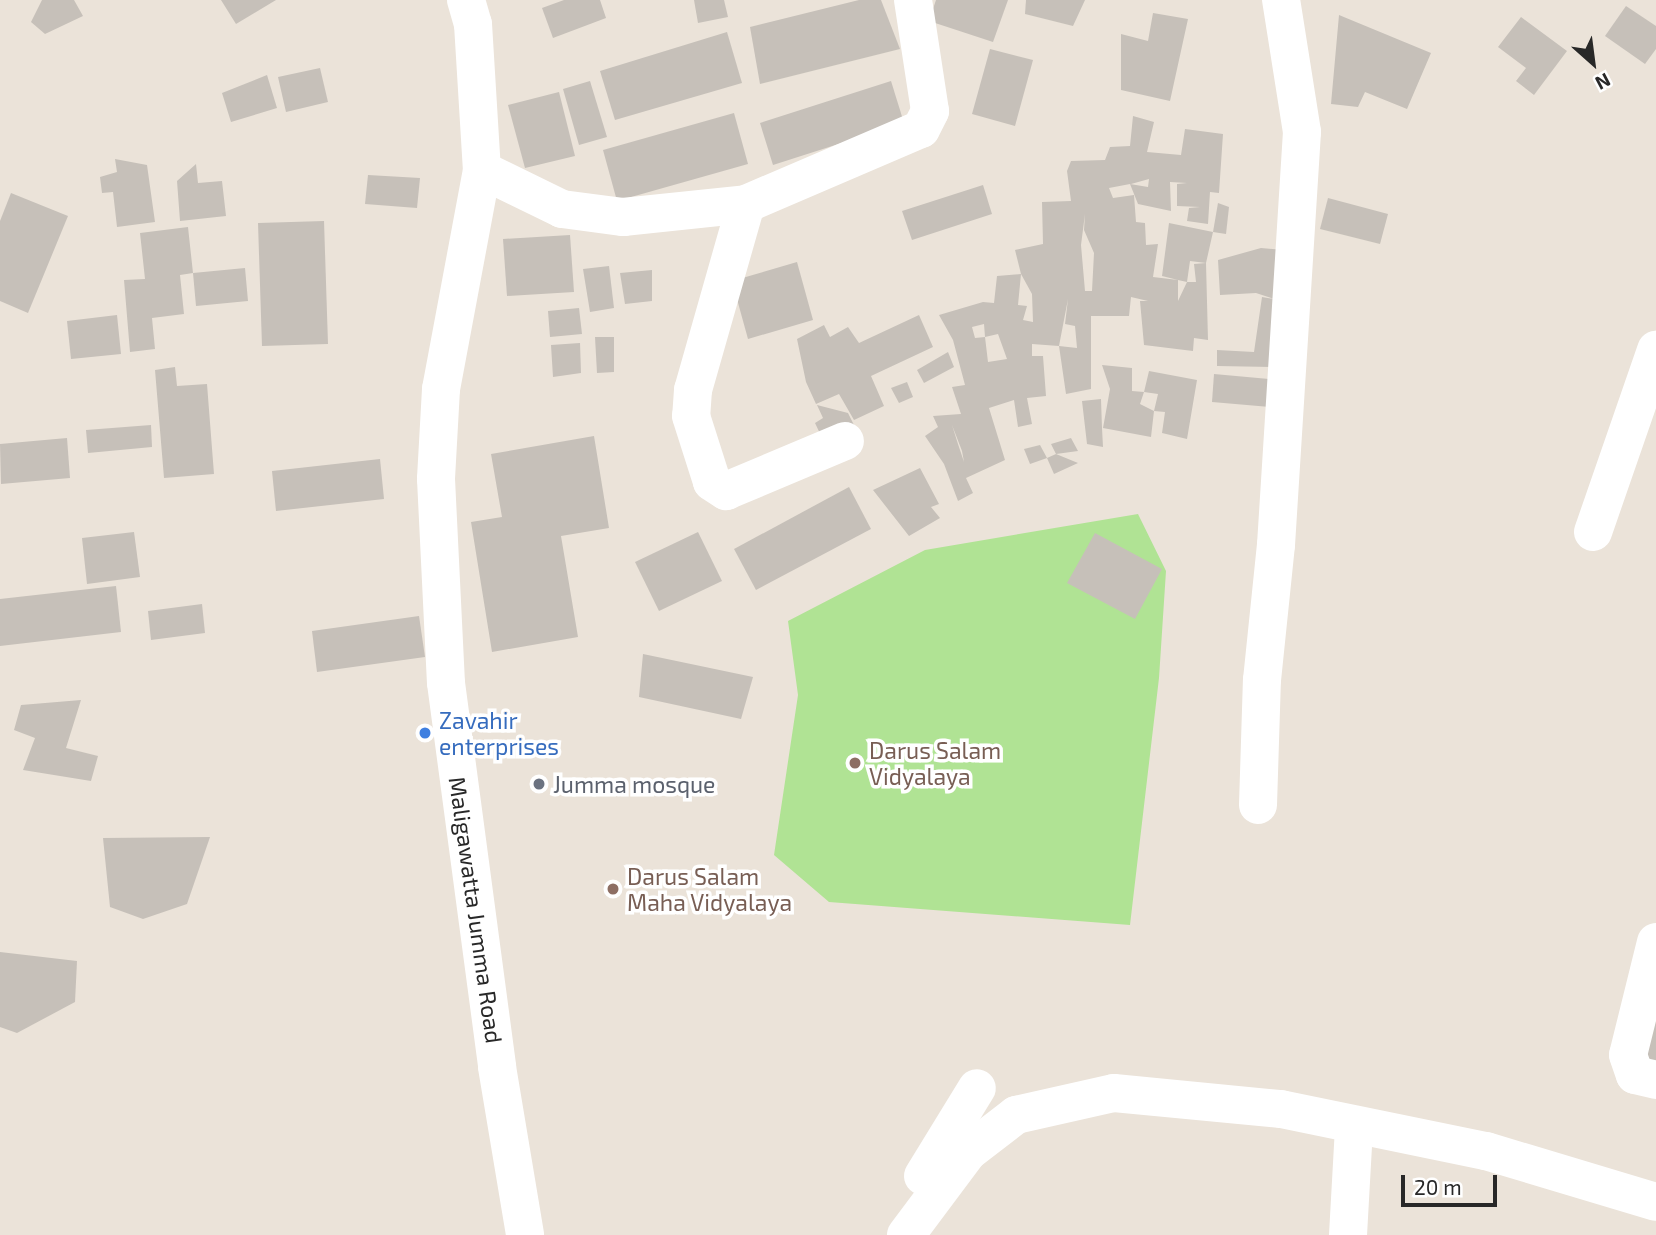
<!DOCTYPE html>
<style>
body{margin:0}
#map{position:relative;width:1656px;height:1235px;overflow:hidden;background:#ebe3d9;font-family:"Exo 2",sans-serif}
div>[style]{position:absolute}
.green>*{inset:0;background:#b0e394}
.building>*{inset:0;background:#c6c0b9}
.minor>*{height:38px;margin:-19px;padding:0 19px;transform-origin:19px;border-radius:19px;background:#fff}
.dots>*{width:19px;height:19px;translate:-50% -50%;box-sizing:border-box;border:4px solid #fff;border-radius:50%}
span{translate:-50% -50%;white-space:nowrap;text-align:center;line-height:1.15;-webkit-text-stroke:7px #fff;paint-order:stroke}
.shop-label{font-size:23px;color:#366cbe}
.left{translate:0 -50%;text-align:left}
.education-label{font-size:23px;color:#785e54}
.worship-label{font-size:23px;color:#5b616d}
.street-label{font-size:23px;color:#282828}
.north{position:absolute;left:1558px;top:28px;width:70px;height:70px;-webkit-text-stroke:5px #fff;paint-order:stroke;rotate:152deg;font-size:19px;font-weight:700;line-height:28px;text-align:center;color:#282828}
.north::after{content:'';display:block;margin:auto;width:24px;height:32px;background:#282828;clip-path:polygon(50% 0,100% 100%,50% 72%,0 100%)}
.scale{position:absolute;left:1401px;top:1175px;width:96px;height:32px;box-sizing:border-box;border:4px solid #282828;border-top:0;padding-left:9px;font-size:21px;line-height:24px;white-space:nowrap;color:#282828;-webkit-text-stroke:5px #fff;paint-order:stroke}
</style>
<div id="map">
<div class="green">
<div style="clip-path:polygon(1138px 514px,1166px 571px,1159px 678px,1130px 925px,829px 902px,774px 855px,798px 695px,788px 621px,925px 550px)"></div>
</div>
<div class="building">
<div style="clip-path:polygon(42px 0,74px 0,83px 16px,45px 34px,31px 22px)"></div>
<div style="clip-path:polygon(221px 0,276px 0,236px 24px)"></div>
<div style="clip-path:polygon(564px 0,600px 0,606px 18px,553px 38px,542px 8px)"></div>
<div style="clip-path:polygon(694px 0,724px 0,728px 17px,698px 23px)"></div>
<div style="clip-path:polygon(859px 0,881px 0,900px 49px,760px 84px,750px 27px)"></div>
<div style="clip-path:polygon(936px 0,1008px 0,993px 42px,929px 21px)"></div>
<div style="clip-path:polygon(1026px 0,1085px 0,1073px 26px,1025px 14px)"></div>
<div style="clip-path:polygon(1626px 6px,1656px 26px,1656px 49px,1645px 64px,1605px 36px)"></div>
<div style="clip-path:polygon(1153px 13px,1188px 19px,1170px 101px,1121px 90px,1121px 34px,1148px 41px)"></div>
<div style="clip-path:polygon(1339px 15px,1431px 53px,1407px 109px,1365px 92px,1358px 107px,1331px 104px)"></div>
<div style="clip-path:polygon(1521px 17px,1567px 51px,1534px 95px,1516px 81px,1526px 68px,1498px 47px)"></div>
<div style="clip-path:polygon(727px 32px,742px 83px,615px 120px,600px 71px)"></div>
<div style="clip-path:polygon(990px 49px,1033px 60px,1015px 126px,972px 114px)"></div>
<div style="clip-path:polygon(320px 68px,328px 102px,286px 112px,278px 77px)"></div>
<div style="clip-path:polygon(267px 75px,277px 108px,231px 122px,222px 93px)"></div>
<div style="clip-path:polygon(590px 81px,607px 137px,579px 145px,563px 89px)"></div>
<div style="clip-path:polygon(891px 81px,904px 123px,773px 165px,760px 123px)"></div>
<div style="clip-path:polygon(559px 92px,575px 156px,525px 168px,508px 105px)"></div>
<div style="clip-path:polygon(734px 113px,748px 164px,617px 201px,603px 150px)"></div>
<div style="clip-path:polygon(evenodd,1133px 116px,1154px 122px,1147px 152px,1181px 155px,1185px 129px,1223px 134px,1219px 193px,1210px 192px,1208px 224px,1187px 221px,1189px 208px,1200px 207px,1177px 206px,1177px 184px,1187px 183px,1170px 182px,1171px 211px,1138px 204px,1130px 184px,1109px 188px,1113px 198px,1134px 195px,1136px 222px,1145px 223px,1146px 245px,1158px 244px,1153px 277px,1178px 280px,1162px 276px,1169px 223px,1213px 232px,1206px 263px,1190px 261px,1187px 282px,1178px 280px,1178px 301px,1187px 282px,1196px 282px,1194px 264px,1206px 263px,1208px 340px,1194px 338px,1193px 351px,1144px 345px,1140px 301px,1148px 301px,1131px 297px,1129px 316px,1091px 316px,1091px 389px,1066px 394px,1059px 346px,1032px 344px,1032px 356px,1043px 356px,1046px 396px,1027px 398px,1032px 424px,1018px 427px,1014px 400px,989px 408px,1005px 460px,966px 478px,973px 493px,958px 501px,944px 464px,925px 436px,938px 427px,933px 416px,961px 414px,952px 387px,965px 385px,953px 340px,939px 315px,983px 302px,994px 303px,997px 276px,1021px 274px,1018px 305px,1027px 306px,1023px 320px,1033px 322px,1032px 294px,1021px 274px,1015px 250px,1043px 244px,1042px 202px,1071px 201px,1067px 171px,1071px 161px,1105px 160px,1110px 147px,1130px 146px,1133px 116px,1149px 179px,1148px 187px,1130px 184px,1131px 184px,1149px 179px,1133px 116px,1085px 214px,1084px 230px,1094px 253px,1092px 291px,1085px 291px,1081px 245px,1085px 214px,1133px 116px,1068px 299px,1065px 324px,1075px 326px,1077px 348px,1059px 346px,1068px 299px,1133px 116px,984px 324px,985px 337px,998px 334px,1007px 359px,988px 362px,985px 337px,975px 338px,972px 327px,984px 324px,1133px 116px,952px 425px,962px 451px,964px 462px,958px 444px,952px 425px)"></div>
<div style="clip-path:polygon(115px 159px,147px 165px,155px 222px,117px 227px,113px 192px,102px 193px,100px 177px,117px 172px)"></div>
<div style="clip-path:polygon(196px 164px,198px 183px,222px 181px,226px 216px,180px 221px,177px 181px)"></div>
<div style="clip-path:polygon(368px 175px,420px 178px,417px 208px,365px 204px)"></div>
<div style="clip-path:polygon(983px 185px,992px 214px,912px 240px,902px 211px)"></div>
<div style="clip-path:polygon(11px 193px,68px 216px,28px 313px,0 301px,0 221px)"></div>
<div style="clip-path:polygon(1328px 198px,1388px 214px,1380px 244px,1320px 229px)"></div>
<div style="clip-path:polygon(1218px 203px,1229px 207px,1226px 234px,1213px 232px)"></div>
<div style="clip-path:polygon(324px 221px,328px 344px,262px 346px,258px 223px)"></div>
<div style="clip-path:polygon(188px 227px,193px 273px,245px 268px,248px 301px,196px 306px,193px 273px,180px 275px,184px 314px,152px 318px,155px 349px,130px 352px,124px 280px,145px 279px,140px 233px)"></div>
<div style="clip-path:polygon(570px 235px,574px 292px,507px 296px,503px 239px)"></div>
<div style="clip-path:polygon(1261px 248px,1283px 250px,1274px 299px,1256px 293px,1220px 295px,1218px 260px)"></div>
<div style="clip-path:polygon(797px 262px,813px 320px,748px 339px,732px 281px)"></div>
<div style="clip-path:polygon(609px 266px,614px 308px,590px 312px,583px 269px)"></div>
<div style="clip-path:polygon(652px 270px,652px 301px,625px 304px,620px 273px)"></div>
<div style="clip-path:polygon(1262px 297px,1274px 299px,1273px 367px,1217px 366px,1217px 350px,1254px 352px)"></div>
<div style="clip-path:polygon(579px 308px,582px 334px,550px 337px,548px 311px)"></div>
<div style="clip-path:polygon(117px 315px,121px 354px,71px 359px,67px 321px)"></div>
<div style="clip-path:polygon(919px 315px,933px 347px,871px 376px,884px 406px,854px 420px,839px 394px,816px 404px,806px 382px,797px 339px,824px 325px,830px 337px,848px 327px,859px 343px)"></div>
<div style="clip-path:polygon(595px 337px,614px 337px,614px 372px,597px 373px)"></div>
<div style="clip-path:polygon(580px 343px,581px 373px,553px 377px,551px 345px)"></div>
<div style="clip-path:polygon(948px 352px,954px 367px,924px 383px,917px 370px)"></div>
<div style="clip-path:polygon(1102px 365px,1132px 368px,1132px 391px,1144px 392px,1140px 404px,1154px 411px,1151px 437px,1103px 428px,1110px 389px)"></div>
<div style="clip-path:polygon(175px 367px,177px 386px,207px 384px,214px 474px,164px 478px,155px 370px)"></div>
<div style="clip-path:polygon(1149px 371px,1197px 380px,1187px 439px,1162px 433px,1165px 412px,1154px 411px,1158px 394px,1144px 392px)"></div>
<div style="clip-path:polygon(1214px 374px,1269px 379px,1270px 407px,1212px 402px)"></div>
<div style="clip-path:polygon(907px 382px,913px 397px,899px 403px,891px 388px)"></div>
<div style="clip-path:polygon(1101px 399px,1102px 428px,1103px 447px,1087px 444px,1082px 401px)"></div>
<div style="clip-path:polygon(817px 405px,848px 413px,855px 427px,824px 442px,815px 423px,823px 418px)"></div>
<div style="clip-path:polygon(151px 425px,152px 447px,88px 453px,86px 430px)"></div>
<div style="clip-path:polygon(594px 436px,609px 528px,561px 536px,578px 637px,492px 652px,471px 522px,502px 517px,491px 454px)"></div>
<div style="clip-path:polygon(67px 438px,70px 478px,1px 484px,0 444px)"></div>
<div style="clip-path:polygon(1071px 438px,1078px 451px,1056px 454px,1078px 463px,1054px 474px,1047px 458px,1056px 454px,1051px 444px)"></div>
<div style="clip-path:polygon(1040px 445px,1047px 458px,1030px 464px,1024px 449px)"></div>
<div style="clip-path:polygon(380px 459px,384px 499px,276px 511px,272px 471px)"></div>
<div style="clip-path:polygon(920px 468px,939px 504px,931px 507px,940px 518px,909px 536px,873px 490px)"></div>
<div style="clip-path:polygon(849px 487px,871px 529px,756px 590px,734px 549px)"></div>
<div style="clip-path:polygon(134px 532px,140px 577px,87px 584px,82px 538px)"></div>
<div style="clip-path:polygon(698px 532px,722px 581px,659px 611px,635px 562px)"></div>
<div style="clip-path:polygon(1095px 533px,1162px 569px,1135px 619px,1067px 583px)"></div>
<div style="clip-path:polygon(116px 586px,121px 632px,0 646px,0 599px)"></div>
<div style="clip-path:polygon(202px 604px,205px 633px,151px 640px,148px 611px)"></div>
<div style="clip-path:polygon(419px 616px,425px 657px,317px 672px,312px 631px)"></div>
<div style="clip-path:polygon(643px 654px,753px 677px,741px 719px,639px 697px)"></div>
<div style="clip-path:polygon(81px 700px,66px 748px,98px 756px,91px 781px,23px 770px,35px 738px,14px 730px,21px 705px)"></div>
<div style="clip-path:polygon(210px 837px,187px 904px,143px 919px,110px 907px,103px 838px)"></div>
<div style="clip-path:polygon(0 952px,77px 961px,75px 1002px,17px 1033px,0 1027px)"></div>
<div style="clip-path:polygon(1656px 998px,1656px 1063px,1639px 1058px)"></div>
</div>
<div class="minor">
<div style="left:466px;top:0;width:25px;rotate:74deg"></div>
<div style="left:473px;top:24px;width:146px;rotate:86.5deg"></div>
<div style="left:482px;top:170px;width:223px;rotate:100.6deg"></div>
<div style="left:441px;top:389px;width:90px;rotate:93.2deg"></div>
<div style="left:436px;top:479px;width:204px;rotate:87.2deg"></div>
<div style="left:446px;top:683px;width:387px;rotate:82.4deg"></div>
<div style="left:497px;top:1067px;width:170px;rotate:80.5deg"></div>
<div style="left:482px;top:170px;width:89px;rotate:26deg"></div>
<div style="left:562px;top:209px;width:62px;rotate:7.5deg"></div>
<div style="left:623px;top:217px;width:124px;rotate:-6deg"></div>
<div style="left:746px;top:204px;width:190px;rotate:-23.2deg"></div>
<div style="left:921px;top:129px;width:20px;rotate:-63deg"></div>
<div style="left:930px;top:111px;width:112px;rotate:-98.7deg"></div>
<div style="left:746px;top:204px;width:193px;rotate:105.9deg"></div>
<div style="left:693px;top:390px;width:26px;rotate:94deg"></div>
<div style="left:691px;top:416px;width:69px;rotate:72.3deg"></div>
<div style="left:712px;top:482px;width:17px;rotate:33deg"></div>
<div style="left:726px;top:491px;width:129px;rotate:-22.8deg"></div>
<div style="left:1593px;top:532px;width:193px;rotate:-70.9deg"></div>
<div style="left:1258px;top:805px;width:125px;rotate:-88.2deg"></div>
<div style="left:1262px;top:680px;width:136px;rotate:-84.1deg"></div>
<div style="left:1276px;top:545px;width:414px;rotate:-86.4deg"></div>
<div style="left:1302px;top:132px;width:134px;rotate:-99deg"></div>
<div style="left:1656px;top:942px;width:116px;rotate:103.9deg"></div>
<div style="left:1628px;top:1055px;width:21px;rotate:71deg"></div>
<div style="left:1635px;top:1075px;width:22px;rotate:13deg"></div>
<div style="left:923px;top:1176px;width:103px;rotate:-58.5deg"></div>
<div style="left:906px;top:1235px;width:104px;rotate:-53.2deg"></div>
<div style="left:968px;top:1152px;width:61px;rotate:-37.6deg"></div>
<div style="left:1016px;top:1115px;width:100px;rotate:-12.7deg"></div>
<div style="left:1114px;top:1093px;width:168px;rotate:5.5deg"></div>
<div style="left:1281px;top:1109px;width:209px;rotate:11.6deg"></div>
<div style="left:1486px;top:1151px;width:177px;rotate:16.7deg"></div>
<div style="left:1348px;top:1235px;width:108px;rotate:-86.8deg"></div>
</div>
<div class="dots">
<div style="left:425px;top:733px;background:#3f7fe0"></div>
<div style="left:855px;top:763px;background:#8d6e63"></div>
<div style="left:539px;top:784px;background:#6b7280"></div>
<div style="left:613px;top:889px;background:#8d6e63"></div>
</div>
<div class="shop-label">
<span class="left" style="left:439px;top:733px">Zavahir<br>enterprises</span>
</div>
<div class="education-label">
<span class="left" style="left:869px;top:763px">Darus Salam<br>Vidyalaya</span>
<span class="left" style="left:627px;top:889px">Darus Salam<br>Maha Vidyalaya</span>
</div>
<div class="worship-label">
<span class="left" style="left:553px;top:784px">Jumma mosque</span>
</div>
<div class="street-label">
<span style="left:476px;top:910px;rotate:82deg">Maligawatta Jumma Road</span>
</div>
<div class="north">N</div>
<div class="scale">20 m</div>
</div>
